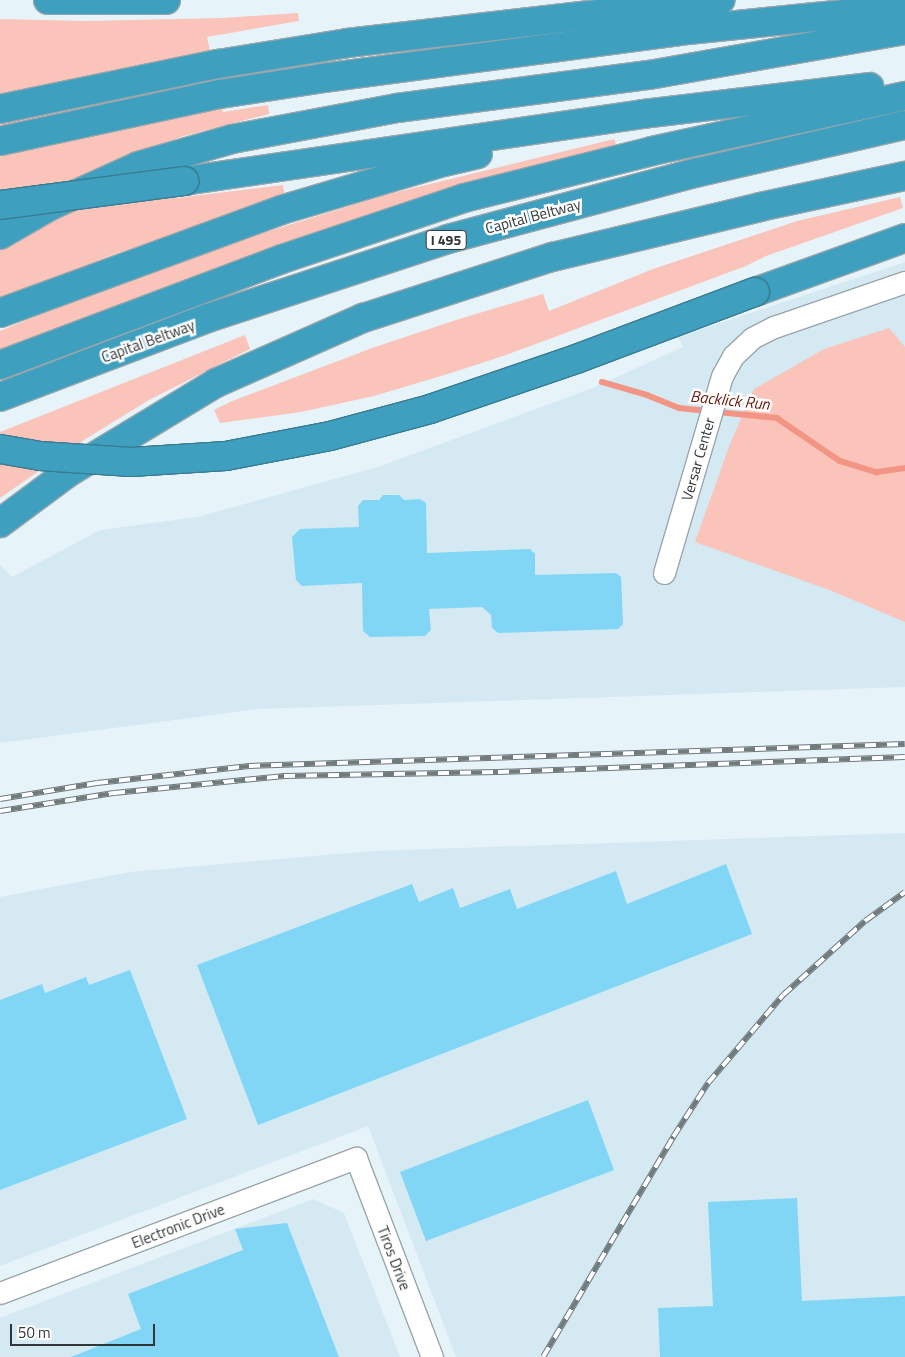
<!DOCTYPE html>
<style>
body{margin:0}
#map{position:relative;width:905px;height:1357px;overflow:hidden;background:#e6f4f9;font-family:"Titillium Web",sans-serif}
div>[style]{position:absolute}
.built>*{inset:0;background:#d4e9f2}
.green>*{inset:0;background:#fac4ba}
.stream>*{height:5.5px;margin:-2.75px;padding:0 2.75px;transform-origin:2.75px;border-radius:2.75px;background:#f39584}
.building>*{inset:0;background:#81d6f5}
.roads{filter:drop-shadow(1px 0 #99a6ab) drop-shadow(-1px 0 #99a6ab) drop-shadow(0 1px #99a6ab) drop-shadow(0 -1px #99a6ab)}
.street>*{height:21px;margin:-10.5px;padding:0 10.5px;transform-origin:10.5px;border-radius:10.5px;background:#fff}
.highway>*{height:28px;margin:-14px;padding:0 14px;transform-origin:14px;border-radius:14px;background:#3e9fbf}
.rail>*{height:5.5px;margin-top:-2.75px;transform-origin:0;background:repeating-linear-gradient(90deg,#fefefe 0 11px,#717a7d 0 22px);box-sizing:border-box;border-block:1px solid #717a7d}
.bridges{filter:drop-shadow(1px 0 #397b90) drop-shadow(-1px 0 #397b90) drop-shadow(0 1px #397b90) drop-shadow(0 -1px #397b90)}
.highway-bridge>*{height:28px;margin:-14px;padding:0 14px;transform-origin:14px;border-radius:14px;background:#3e9fbf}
span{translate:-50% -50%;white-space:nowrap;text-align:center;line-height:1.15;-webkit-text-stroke:5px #fefefe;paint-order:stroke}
.shield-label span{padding:1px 4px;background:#fefefe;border:1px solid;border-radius:4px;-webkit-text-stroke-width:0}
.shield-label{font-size:14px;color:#313739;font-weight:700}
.street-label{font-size:15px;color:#313739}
.water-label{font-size:16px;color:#68160b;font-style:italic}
.scale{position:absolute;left:10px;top:1324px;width:145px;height:22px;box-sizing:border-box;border:2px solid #313739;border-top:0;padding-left:6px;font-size:15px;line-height:18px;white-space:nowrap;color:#313739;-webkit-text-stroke:4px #fefefe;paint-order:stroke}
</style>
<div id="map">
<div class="built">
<div style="clip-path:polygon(905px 262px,905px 687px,258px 709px,0 743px,0 565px,12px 577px,100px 530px,197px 517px,378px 467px,590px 389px,683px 347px,678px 337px)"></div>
<div style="clip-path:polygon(905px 833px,905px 1357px,456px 1357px,368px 1126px,0 1266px,0 897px,130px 872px,372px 851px)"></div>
<div style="clip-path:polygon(313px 1199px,344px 1213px,400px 1357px,0 1357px,0 1318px)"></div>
</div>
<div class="green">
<div style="clip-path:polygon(298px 13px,299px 21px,207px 37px,223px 112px,268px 105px,269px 114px,184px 136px,129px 155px,58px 186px,0 219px,0 19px,85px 21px,222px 18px)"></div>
<div style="clip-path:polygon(614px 139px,618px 149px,223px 270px,104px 311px,0 352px,0 331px,105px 288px,221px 246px,385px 195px)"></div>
<div style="clip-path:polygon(165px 171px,177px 198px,283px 185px,285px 197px,112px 255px,0 300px,0 249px,37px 227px)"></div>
<div style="clip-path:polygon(900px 197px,903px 208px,766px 256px,746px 266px,506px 355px,451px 373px,374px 396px,301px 412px,220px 423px,214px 410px,232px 401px,375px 347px,456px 320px,543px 294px,549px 311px,653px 269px,797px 221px)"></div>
<div style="clip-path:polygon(889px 328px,905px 347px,905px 622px,832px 591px,695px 542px,730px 444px,754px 389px,824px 349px)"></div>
<div style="clip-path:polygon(245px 335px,250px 349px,149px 400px,84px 440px,0 498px,0 432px)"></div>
</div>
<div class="stream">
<div style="left:602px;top:382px;width:47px;rotate:16.1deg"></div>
<div style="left:647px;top:395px;width:35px;rotate:22deg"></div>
<div style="left:679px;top:408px;width:99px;rotate:5.8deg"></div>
<div style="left:777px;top:418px;width:76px;rotate:34.3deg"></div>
<div style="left:840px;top:461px;width:39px;rotate:17deg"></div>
<div style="left:877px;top:472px;width:28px;rotate:-8deg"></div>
</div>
<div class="building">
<div style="clip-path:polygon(383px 495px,399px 495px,404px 500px,420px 499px,426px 503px,427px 553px,530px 549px,535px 554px,535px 575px,616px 573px,621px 577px,623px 624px,618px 629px,498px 633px,492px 628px,491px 615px,482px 607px,429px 609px,431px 630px,425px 636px,370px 637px,363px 631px,362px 583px,302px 586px,296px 580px,292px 537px,300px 529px,359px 527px,358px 506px,363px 500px,379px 500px)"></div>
<div style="clip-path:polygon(726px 864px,752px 934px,258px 1125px,197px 965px,412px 884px,419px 902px,453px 888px,460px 908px,510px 889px,517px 909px,616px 871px,627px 904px)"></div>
<div style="clip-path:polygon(130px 970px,187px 1119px,0 1190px,0 1000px,42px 984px,45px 993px,86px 977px,89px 985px)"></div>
<div style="clip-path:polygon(588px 1100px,614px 1170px,426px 1241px,400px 1172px)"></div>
<div style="clip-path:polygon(797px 1198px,802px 1301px,905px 1296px,905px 1357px,660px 1357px,658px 1308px,713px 1306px,708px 1202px)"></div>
<div style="clip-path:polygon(287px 1223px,339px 1357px,71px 1357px,141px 1329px,128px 1294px,243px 1250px,235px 1229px)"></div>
</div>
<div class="roads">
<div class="street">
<div style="left:664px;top:573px;width:205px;rotate:-73.6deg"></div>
<div style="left:722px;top:376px;width:23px;rotate:-61deg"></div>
<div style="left:733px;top:356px;width:26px;rotate:-43deg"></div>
<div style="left:752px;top:338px;width:25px;rotate:-27deg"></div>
<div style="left:774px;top:327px;width:139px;rotate:-19deg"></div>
<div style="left:0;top:1293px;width:381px;rotate:-20.8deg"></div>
<div style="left:356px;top:1158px;width:213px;rotate:69.1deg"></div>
</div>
<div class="highway">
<div style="left:48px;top:0;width:118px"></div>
<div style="left:0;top:109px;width:223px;rotate:-11.7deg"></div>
<div style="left:218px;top:64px;width:131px;rotate:-9.2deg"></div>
<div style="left:347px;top:43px;width:376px;rotate:-6.6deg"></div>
<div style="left:0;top:141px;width:225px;rotate:-12.1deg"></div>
<div style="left:220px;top:94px;width:104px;rotate:-8.8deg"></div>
<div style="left:323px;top:78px;width:358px;rotate:-7.5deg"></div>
<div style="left:678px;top:31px;width:228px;rotate:-5.8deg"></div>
<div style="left:184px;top:181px;width:464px;rotate:-8.3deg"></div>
<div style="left:643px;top:114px;width:228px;rotate:-6.8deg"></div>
<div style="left:0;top:235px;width:58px;rotate:-30.1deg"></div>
<div style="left:50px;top:206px;width:97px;rotate:-24.4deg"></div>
<div style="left:138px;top:166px;width:98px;rotate:-16deg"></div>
<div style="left:232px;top:139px;width:168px;rotate:-10.6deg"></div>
<div style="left:397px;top:108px;width:254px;rotate:-7.5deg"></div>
<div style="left:649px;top:75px;width:260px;rotate:-10deg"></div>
<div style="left:755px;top:292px;width:159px;rotate:-19.8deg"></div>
<div style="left:0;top:313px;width:299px;rotate:-20.1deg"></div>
<div style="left:281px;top:210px;width:162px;rotate:-16.5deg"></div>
<div style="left:436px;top:164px;width:43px;rotate:-13.4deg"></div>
<div style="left:0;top:365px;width:301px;rotate:-20.6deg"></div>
<div style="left:282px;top:259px;width:192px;rotate:-18.5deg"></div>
<div style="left:464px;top:198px;width:194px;rotate:-14deg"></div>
<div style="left:652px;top:151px;width:259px;rotate:-12.3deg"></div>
<div style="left:0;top:397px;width:222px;rotate:-20.8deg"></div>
<div style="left:208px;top:318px;width:253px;rotate:-18.2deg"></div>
<div style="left:448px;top:239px;width:256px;rotate:-15deg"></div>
<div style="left:695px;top:173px;width:215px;rotate:-12.9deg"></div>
<div style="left:0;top:523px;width:86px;rotate:-36.5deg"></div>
<div style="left:69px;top:472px;width:172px;rotate:-31.2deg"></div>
<div style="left:216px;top:383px;width:161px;rotate:-23.9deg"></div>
<div style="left:363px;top:318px;width:199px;rotate:-17.9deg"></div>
<div style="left:552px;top:257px;width:214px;rotate:-13.5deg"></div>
<div style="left:760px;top:207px;width:148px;rotate:-12.1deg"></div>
</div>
</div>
<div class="rail">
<div style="left:0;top:799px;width:98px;rotate:-9.4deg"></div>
<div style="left:97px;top:783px;width:153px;rotate:-6.4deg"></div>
<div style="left:249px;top:766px;width:656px;rotate:-1.92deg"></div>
<div style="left:0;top:811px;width:115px;rotate:-9deg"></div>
<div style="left:114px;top:793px;width:171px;rotate:-5.7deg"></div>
<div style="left:284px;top:776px;width:214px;rotate:-1.1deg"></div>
<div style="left:498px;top:772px;width:407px;rotate:-2.1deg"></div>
<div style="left:543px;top:1357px;width:256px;rotate:-59.4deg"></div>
<div style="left:673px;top:1137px;width:64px;rotate:-57.1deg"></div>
<div style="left:708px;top:1083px;width:116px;rotate:-49.6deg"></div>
<div style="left:783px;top:995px;width:110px;rotate:-42.1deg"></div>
<div style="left:865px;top:921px;width:49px;rotate:-35.9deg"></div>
</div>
<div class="bridges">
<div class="highway-bridge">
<div style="left:0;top:205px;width:186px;rotate:-7.4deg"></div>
<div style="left:0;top:449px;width:41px;rotate:9.9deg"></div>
<div style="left:40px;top:456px;width:91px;rotate:3.8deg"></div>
<div style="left:131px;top:462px;width:95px;rotate:-3.6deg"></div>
<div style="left:226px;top:456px;width:106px;rotate:-10.9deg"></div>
<div style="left:330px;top:436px;width:104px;rotate:-15.1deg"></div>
<div style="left:430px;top:409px;width:157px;rotate:-18.9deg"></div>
<div style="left:579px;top:358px;width:188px;rotate:-20.6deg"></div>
</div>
</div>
<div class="shield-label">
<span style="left:446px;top:240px">I 495</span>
</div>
<div class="street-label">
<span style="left:533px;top:216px;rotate:-15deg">Capital Beltway</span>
<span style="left:148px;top:341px;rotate:-20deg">Capital Beltway</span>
<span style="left:698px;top:459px;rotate:-74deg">Versar Center</span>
<span style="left:178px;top:1226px;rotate:-21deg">Electronic Drive</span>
<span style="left:394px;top:1258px;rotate:69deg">Tiros Drive</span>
</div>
<div class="water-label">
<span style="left:730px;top:400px;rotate:6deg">Backlick Run</span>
</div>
<div class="scale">50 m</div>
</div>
